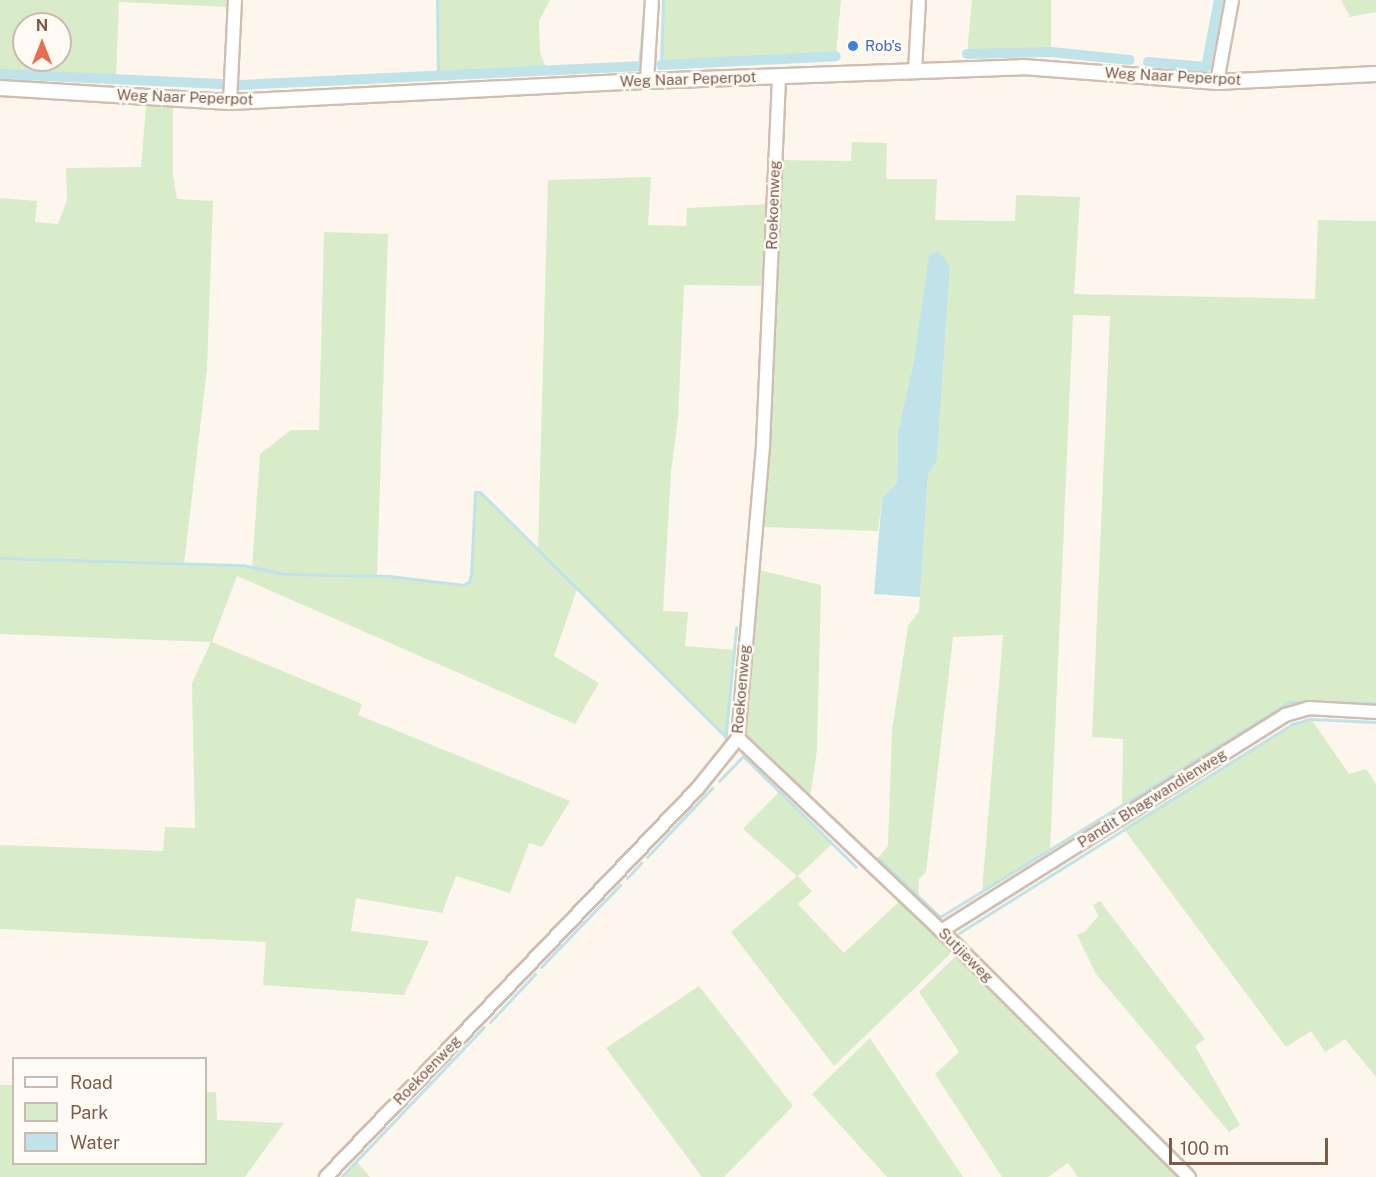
<!DOCTYPE html>
<style>
body{margin:0}
#map{position:relative;width:1376px;height:1177px;overflow:hidden;background:#fdf6ec;font-family:"Public Sans",sans-serif}
div>[style]{position:absolute}
.green>*{inset:0;background:#d8ecc9}
.water>*{inset:0;background:#bfe3e8}
.stream>*{height:3px;margin:-1.5px;padding:0 1.5px;transform-origin:1.5px;border-radius:1.5px;background:#bfe3e8}
.canal>*{height:10px;margin:-5px;padding:0 5px;transform-origin:5px;border-radius:5px;background:#bfe3e8}
.roads{filter:drop-shadow(2px 0 #d1beb0) drop-shadow(-2px 0 #d1beb0) drop-shadow(0 2px #d1beb0) drop-shadow(0 -2px #d1beb0)}
.minor>*{height:12px;margin:-6px;padding:0 6px;transform-origin:6px;border-radius:6px;background:#fff}
.tertiary>*{height:14px;margin:-7px;padding:0 7px;transform-origin:7px;border-radius:7px;background:#fff}
.dots>*{width:16px;height:16px;translate:-50% -50%;box-sizing:border-box;border:3px solid #fffaf3;border-radius:50%}
span{translate:-50% -50%;white-space:nowrap;text-align:center;line-height:1.15;-webkit-text-stroke:5px #fffaf3;paint-order:stroke}
.shop-label{font-size:15px;color:#366cbe}
.left{translate:0 -50%;text-align:left}
.street-label{font-size:15px;color:#7a5c4d}
.legend{position:absolute;left:12px;top:1057px;width:195px;height:108px;box-sizing:border-box;background:#fffaf3;border:2px solid #cabbb1;margin:0;padding:8px 10px;list-style:none;font-size:18px;color:#7a5c4d}
.legend li{display:flex;align-items:center;gap:12px;height:30px}
.legend b{width:30px;border:2px solid #cabbb1}
.north{position:absolute;left:12px;top:12px;width:60px;height:60px;box-sizing:border-box;background:#fffaf3;border:2px solid #cabbb1;border-radius:50%;rotate:0deg;font-size:16px;font-weight:700;line-height:24px;text-align:center;color:#7a5c4d}
.north::after{content:'';display:block;margin:auto;width:21px;height:27px;background:#e76f51;clip-path:polygon(50% 0,100% 100%,50% 72%,0 100%)}
.scale{position:absolute;left:1169px;top:1138px;width:159px;height:27px;box-sizing:border-box;border:3px solid #7a5c4d;border-top:0;padding-left:8px;font-size:18px;line-height:21px;white-space:nowrap;color:#7a5c4d;-webkit-text-stroke:4px #fffaf3;paint-order:stroke}
</style>
<div id="map">
<div class="green">
<div style="clip-path:polygon(evenodd,0 0,229px 0,228px 7px,119px 2px,116px 79px,0 74px,0 0,24px 24px,60px 24px,60px 60px,24px 60px,24px 24px)"></div>
<div style="clip-path:polygon(437px 0,550px 0,539px 21px,540px 53px,548px 71px,438px 78px)"></div>
<div style="clip-path:polygon(663px 0,841px 0,836px 56px,661px 65px)"></div>
<div style="clip-path:polygon(972px 0,1051px 0,1051px 52px,967px 54px)"></div>
<div style="clip-path:polygon(1341px 0,1376px 0,1376px 12px,1350px 17px)"></div>
<div style="clip-path:polygon(146px 106px,173px 108px,173px 175px,177px 199px,213px 201px,207px 369px,184px 564px,252px 567px,260px 454px,291px 430px,319px 430px,324px 232px,388px 234px,377px 576px,463px 585px,469px 582px,471px 575px,475px 492px,480px 492px,538px 549px,548px 180px,651px 177px,648px 225px,686px 226px,687px 208px,768px 204px,764px 286px,684px 285px,678px 418px,671px 472px,663px 611px,688px 612px,685px 646px,735px 650px,726px 737px,577px 589px,554px 656px,599px 683px,575px 724px,237px 576px,212px 642px,362px 704px,358px 715px,570px 801px,542px 847px,529px 843px,510px 893px,456px 876px,442px 913px,356px 898px,351px 931px,429px 941px,404px 995px,263px 985px,266px 942px,0 929px,0 845px,163px 851px,165px 827px,195px 828px,192px 683px,211px 642px,0 634px,0 198px,37px 201px,35px 222px,58px 224px,67px 200px,66px 168px,141px 167px)"></div>
<div style="clip-path:polygon(852px 142px,887px 143px,886px 179px,937px 179px,935px 220px,1015px 221px,1016px 195px,1080px 197px,1074px 294px,1315px 299px,1318px 220px,1376px 221px,1376px 703px,1290px 702px,1122px 804px,1123px 739px,1092px 737px,1110px 316px,1073px 315px,1050px 850px,982px 891px,1003px 635px,953px 637px,926px 872px,919px 879px,918px 897px,878px 858px,888px 846px,892px 731px,908px 626px,919px 611px,928px 475px,937px 460px,950px 266px,914px 360px,898px 432px,897px 483px,882px 498px,878px 531px,759px 527px,779px 160px,851px 161px)"></div>
<div style="clip-path:polygon(755px 569px,821px 585px,817px 749px,810px 799px,743px 737px)"></div>
<div style="clip-path:polygon(1311px 719px,1349px 774px,1366px 769px,1376px 784px,1376px 1077px,1345px 1039px,1325px 1052px,1311px 1031px,1286px 1047px,1123px 828px,1292px 724px)"></div>
<div style="clip-path:polygon(779px 792px,832px 844px,798px 876px,812px 891px,798px 904px,844px 953px,902px 899px,951px 947px,950px 954px,834px 1066px,731px 932px,797px 876px,743px 829px)"></div>
<div style="clip-path:polygon(1100px 901px,1205px 1039px,1195px 1046px,1240px 1125px,1229px 1132px,1096px 974px,1077px 935px,1086px 931px,1098px 916px,1093px 905px)"></div>
<div style="clip-path:polygon(957px 955px,1063px 1060px,1182px 1177px,1078px 1177px,1068px 1163px,1048px 1177px,1002px 1177px,935px 1074px,959px 1052px,919px 992px)"></div>
<div style="clip-path:polygon(699px 986px,793px 1106px,724px 1177px,702px 1177px,606px 1048px)"></div>
<div style="clip-path:polygon(870px 1038px,963px 1177px,887px 1177px,812px 1094px)"></div>
<div style="clip-path:polygon(0 1085px,13px 1085px,14px 1164px,206px 1164px,206px 1092px,216px 1092px,217px 1120px,284px 1123px,245px 1177px,0 1177px)"></div>
<div style="clip-path:polygon(356px 1161px,370px 1177px,341px 1177px)"></div>
</div>
<div class="water">
<div style="clip-path:polygon(938px 251px,950px 266px,937px 460px,928px 475px,920px 597px,874px 594px,882px 498px,897px 483px,898px 432px,914px 360px,929px 256px)"></div>
</div>
<div class="stream">
<div style="left:437px;top:0;width:78px;rotate:89.3deg"></div>
<div style="left:661px;top:65px;width:65px;rotate:-88.2deg"></div>
<div style="left:639px;top:66px;width:66px;rotate:-84.8deg"></div>
<div style="left:0;top:558px;width:242px;rotate:1.7deg"></div>
<div style="left:242px;top:565px;width:44px;rotate:11.8deg"></div>
<div style="left:285px;top:574px;width:104px;rotate:1.1deg"></div>
<div style="left:389px;top:576px;width:75px;rotate:6.9deg"></div>
<div style="left:463px;top:585px;width:7px;rotate:-27deg"></div>
<div style="left:469px;top:582px;width:7px;rotate:-74deg"></div>
<div style="left:471px;top:575px;width:83px;rotate:-87.2deg"></div>
<div style="left:475px;top:492px;width:5px"></div>
<div style="left:480px;top:492px;width:347px;rotate:44.9deg"></div>
<div style="left:725px;top:743px;width:116px;rotate:-84.5deg"></div>
<div style="left:719px;top:781px;width:35px;rotate:-46deg"></div>
<div style="left:743px;top:756px;width:158px;rotate:44.5deg"></div>
<div style="left:647px;top:857px;width:95px;rotate:-46.7deg"></div>
<div style="left:878px;top:858px;width:86px;rotate:43.6deg"></div>
<div style="left:940px;top:917px;width:411px;rotate:-31.6deg"></div>
<div style="left:1290px;top:702px;width:86px;rotate:0.7deg"></div>
<div style="left:627px;top:878px;width:21px;rotate:-47deg"></div>
<div style="left:959px;top:933px;width:393px;rotate:-32.1deg"></div>
<div style="left:1292px;top:724px;width:20px;rotate:-15deg"></div>
<div style="left:1311px;top:719px;width:65px;rotate:2.6deg"></div>
<div style="left:541px;top:967px;width:114px;rotate:-46.1deg"></div>
<div style="left:490px;top:1022px;width:66px;rotate:-46.8deg"></div>
<div style="left:341px;top:1177px;width:207px;rotate:-46.4deg"></div>
</div>
<div class="canal">
<div style="left:967px;top:54px;width:84px;rotate:-1.4deg"></div>
<div style="left:1051px;top:52px;width:79px;rotate:5.8deg"></div>
<div style="left:1148px;top:62px;width:58px;rotate:4.9deg"></div>
<div style="left:1206px;top:67px;width:68px;rotate:-79deg"></div>
<div style="left:661px;top:65px;width:175px;rotate:-2.9deg"></div>
<div style="left:0;top:74px;width:222px;rotate:2.6deg"></div>
<div style="left:240px;top:85px;width:399px;rotate:-2.7deg"></div>
</div>
<div class="roads">
<div class="minor">
<div style="left:915px;top:71px;width:71px;rotate:-86.8deg"></div>
<div style="left:647px;top:81px;width:81px;rotate:-86.5deg"></div>
<div style="left:1217px;top:82px;width:83px;rotate:-79.6deg"></div>
<div style="left:230px;top:102px;width:102px;rotate:-87.2deg"></div>
<div style="left:738px;top:738px;width:306px;rotate:43.5deg"></div>
<div style="left:960px;top:949px;width:323px;rotate:44.9deg"></div>
<div style="left:941px;top:931px;width:406px;rotate:-32.1deg"></div>
<div style="left:1285px;top:715px;width:25px;rotate:-16deg"></div>
<div style="left:1309px;top:708px;width:67px;rotate:3.4deg"></div>
<div style="left:326px;top:1177px;width:537px;rotate:-46.28deg"></div>
<div style="left:697px;top:789px;width:65px;rotate:-51.2deg"></div>
<div style="left:738px;top:738px;width:294px;rotate:-85.1deg"></div>
<div style="left:763px;top:445px;width:369px;rotate:-87.5deg"></div>
</div>
<div class="tertiary">
<div style="left:0;top:88px;width:230px;rotate:3.5deg"></div>
<div style="left:230px;top:102px;width:418px;rotate:-2.9deg"></div>
<div style="left:647px;top:81px;width:376px;rotate:-2.1deg"></div>
<div style="left:1023px;top:67px;width:195px;rotate:4.4deg"></div>
<div style="left:1217px;top:82px;width:159px;rotate:-2.9deg"></div>
</div>
</div>
<div class="dots">
<div style="left:853px;top:46px;background:#3f7fe0"></div>
</div>
<div class="shop-label">
<span class="left" style="left:865px;top:46px">Rob's</span>
</div>
<div class="street-label">
<span style="left:1173px;top:76px;rotate:3deg">Weg Naar Peperpot</span>
<span style="left:688px;top:79px;rotate:-2deg">Weg Naar Peperpot</span>
<span style="left:185px;top:97px;rotate:2deg">Weg Naar Peperpot</span>
<span style="left:773px;top:205px;rotate:-88deg">Roekoenweg</span>
<span style="left:741px;top:689px;rotate:-85deg">Roekoenweg</span>
<span style="left:1152px;top:798px;rotate:-32deg">Pandit Bhagwandienweg</span>
<span style="left:966px;top:955px;rotate:45deg">Sutjieweg</span>
<span style="left:427px;top:1070px;rotate:-46deg">Roekoenweg</span>
</div>
<ul class="legend">
<li><b style="height:8px;background:#fff"></b>Road</li>
<li><b style="height:16px;background:#d8ecc9"></b>Park</li>
<li><b style="height:16px;background:#bfe3e8"></b>Water</li>
</ul>
<div class="north">N</div>
<div class="scale">100 m</div>
</div>
